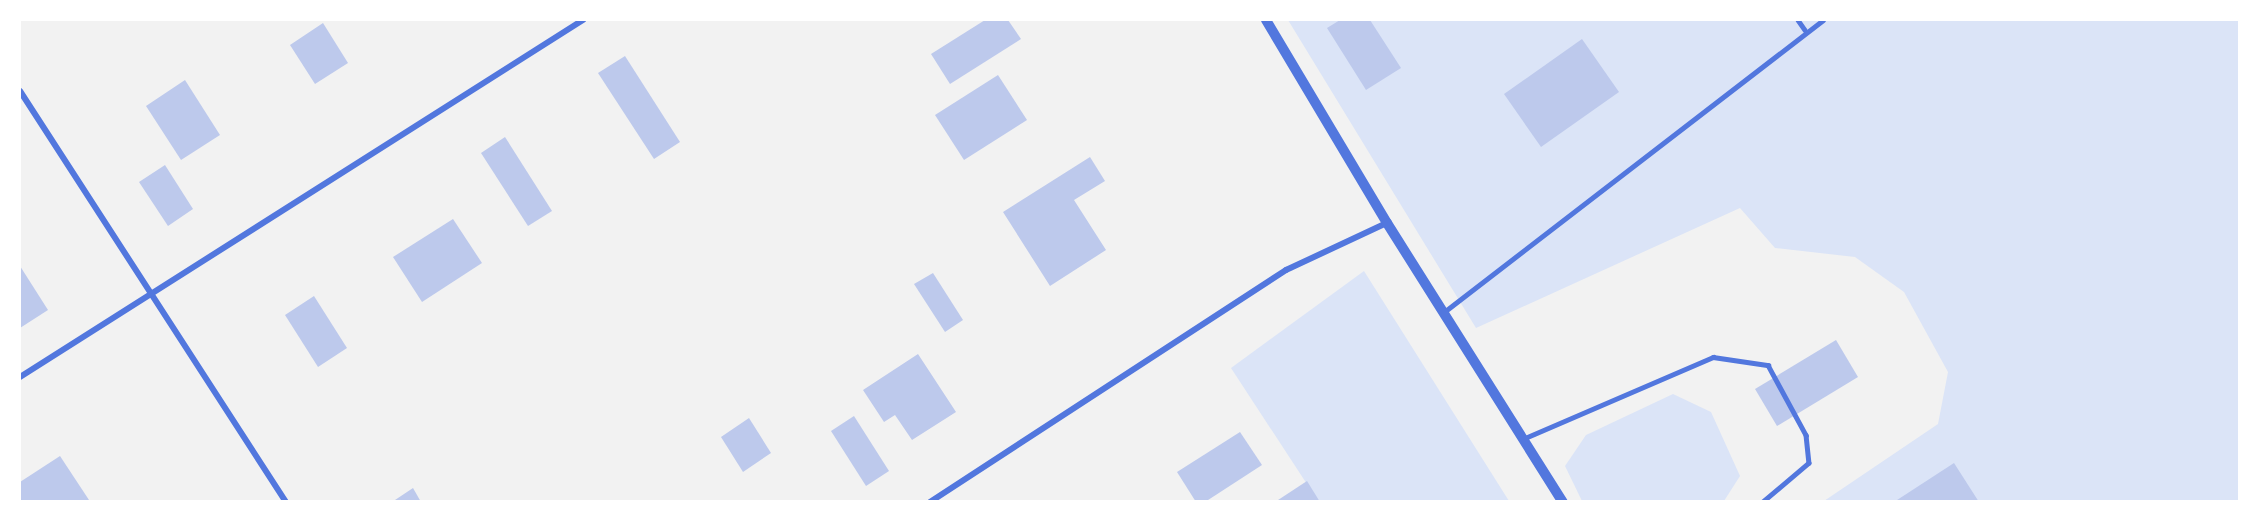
<!DOCTYPE html>
<style>
body{margin:0}
#map{position:relative;width:2259px;height:521px;overflow:hidden;background:#f2f2f2;font-family:"PT Sans Narrow",sans-serif}
div>[style]{position:absolute}
.green>*{inset:0;background:#dbe4f7}
.building>*{inset:0;background:#bdc9ec}
.service>*{height:4.5px;margin:-2.25px;padding:0 2.25px;transform-origin:2.25px;border-radius:2.25px;background:#5277de}
.minor>*{height:6px;margin:-3px;padding:0 3px;transform-origin:3px;border-radius:3px;background:#5277de}
.tertiary>*{height:10px;margin:-5px;padding:0 5px;transform-origin:5px;border-radius:5px;background:#5277de}
span{translate:-50% -50%;white-space:nowrap;text-align:center;line-height:1.15;-webkit-text-stroke:4.5px #fff;paint-order:stroke}
.frame{position:absolute;inset:0;border:21px solid #fff;pointer-events:none}
</style>
<div id="map">
<div class="green">
<div style="clip-path:polygon(1288px 20px,2239px 20px,2239px 501px,1824px 501px,1938px 424px,1948px 372px,1904px 292px,1855px 257px,1775px 248px,1740px 208px,1476px 328px)"></div>
<div style="clip-path:polygon(1364px 271px,1509px 501px,1318px 501px,1231px 368px)"></div>
<div style="clip-path:polygon(1673px 394px,1711px 412px,1740px 476px,1724px 501px,1582px 501px,1565px 466px,1586px 435px)"></div>
</div>
<div class="building">
<div style="clip-path:polygon(985px 20px,1008px 20px,1021px 39px,950px 84px,931px 54px)"></div>
<div style="clip-path:polygon(1340px 20px,1370px 20px,1401px 68px,1366px 90px,1327px 28px)"></div>
<div style="clip-path:polygon(323px 23px,348px 63px,315px 84px,290px 45px)"></div>
<div style="clip-path:polygon(1582px 39px,1619px 92px,1541px 147px,1504px 94px)"></div>
<div style="clip-path:polygon(625px 56px,680px 142px,654px 159px,598px 73px)"></div>
<div style="clip-path:polygon(998px 75px,1027px 120px,964px 160px,935px 115px)"></div>
<div style="clip-path:polygon(185px 80px,220px 135px,181px 160px,146px 106px)"></div>
<div style="clip-path:polygon(505px 137px,552px 211px,528px 226px,481px 153px)"></div>
<div style="clip-path:polygon(1090px 157px,1105px 181px,1074px 200px,1106px 250px,1050px 286px,1003px 212px)"></div>
<div style="clip-path:polygon(165px 165px,193px 209px,168px 226px,139px 182px)"></div>
<div style="clip-path:polygon(453px 219px,482px 263px,422px 302px,393px 257px)"></div>
<div style="clip-path:polygon(20px 266px,48px 310px,20px 328px)"></div>
<div style="clip-path:polygon(933px 273px,963px 320px,945px 332px,914px 284px)"></div>
<div style="clip-path:polygon(314px 296px,347px 348px,318px 367px,285px 315px)"></div>
<div style="clip-path:polygon(1836px 340px,1858px 377px,1777px 426px,1755px 389px)"></div>
<div style="clip-path:polygon(918px 354px,956px 412px,912px 440px,895px 415px,884px 422px,863px 390px)"></div>
<div style="clip-path:polygon(854px 416px,889px 471px,866px 486px,831px 431px)"></div>
<div style="clip-path:polygon(749px 418px,771px 453px,743px 472px,721px 437px)"></div>
<div style="clip-path:polygon(1240px 432px,1262px 465px,1205px 502px,1196px 502px,1177px 472px)"></div>
<div style="clip-path:polygon(60px 456px,89px 500px,20px 502px,20px 482px)"></div>
<div style="clip-path:polygon(1954px 463px,1979px 502px,1894px 502px)"></div>
<div style="clip-path:polygon(1307px 481px,1320px 502px,1275px 502px)"></div>
<div style="clip-path:polygon(413px 488px,421px 502px,392px 502px)"></div>
</div>
<div class="service">
<div style="left:1798px;top:20px;width:12px;rotate:55deg"></div>
<div style="left:1444px;top:312px;width:478px;rotate:-37.6deg"></div>
<div style="left:1525px;top:438px;width:205px;rotate:-23.3deg"></div>
<div style="left:1713px;top:357px;width:56px;rotate:8.3deg"></div>
<div style="left:1768px;top:365px;width:80px;rotate:61.5deg"></div>
<div style="left:1806px;top:435px;width:28px;rotate:84deg"></div>
<div style="left:1809px;top:463px;width:60px;rotate:139.7deg"></div>
</div>
<div class="minor">
<div style="left:20px;top:91px;width:490px;rotate:57.1deg"></div>
<div style="left:20px;top:377px;width:667px;rotate:-32.38deg"></div>
<div style="left:930px;top:502px;width:425px;rotate:-33.1deg"></div>
<div style="left:1286px;top:270px;width:111px;rotate:-25deg"></div>
</div>
<div class="tertiary">
<div style="left:1266px;top:20px;width:236px;rotate:59.2deg"></div>
<div style="left:1387px;top:223px;width:330px;rotate:57.8deg"></div>
</div>
<div class="frame"></div>
</div>
